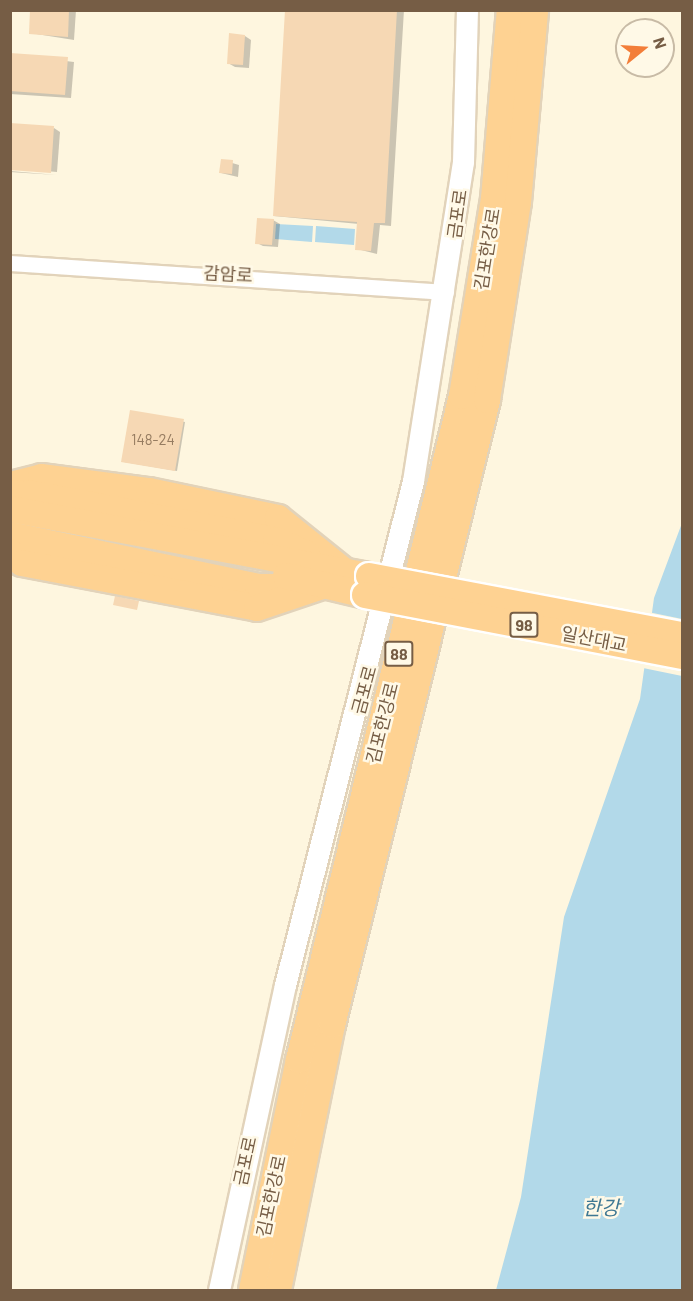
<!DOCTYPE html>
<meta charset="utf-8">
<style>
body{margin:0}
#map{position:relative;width:693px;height:1301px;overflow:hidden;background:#fef6df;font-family:Barlow,"Noto Sans KR",sans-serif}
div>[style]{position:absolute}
.water>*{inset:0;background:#b2d9e9}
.pier>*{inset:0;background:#fef6df}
.shadow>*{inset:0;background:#0003}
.building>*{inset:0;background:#f6d8b4}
.roads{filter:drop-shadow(2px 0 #e2d3ba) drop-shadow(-2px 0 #e2d3ba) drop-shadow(0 2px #e2d3ba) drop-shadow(0 -2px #e2d3ba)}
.minor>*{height:15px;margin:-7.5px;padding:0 7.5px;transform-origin:7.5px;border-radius:7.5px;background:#fff}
.secondary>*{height:21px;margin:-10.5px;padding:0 10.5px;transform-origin:10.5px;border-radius:10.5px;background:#fff}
.trunk>*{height:26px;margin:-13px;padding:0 13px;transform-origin:13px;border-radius:13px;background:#fed292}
.bridges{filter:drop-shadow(2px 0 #fff) drop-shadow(-2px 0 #fff) drop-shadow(0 2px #fff) drop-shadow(0 -2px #fff)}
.trunk-bridge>*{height:26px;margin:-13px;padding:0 13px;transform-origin:13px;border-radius:13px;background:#fed292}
span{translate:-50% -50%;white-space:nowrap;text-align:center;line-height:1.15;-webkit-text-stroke:5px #fff9e7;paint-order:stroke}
.number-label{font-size:15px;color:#967c61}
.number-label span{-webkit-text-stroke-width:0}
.shield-label span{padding:2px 4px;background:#fff9e7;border:2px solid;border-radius:4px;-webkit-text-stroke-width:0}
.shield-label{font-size:16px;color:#765d45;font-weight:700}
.street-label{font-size:18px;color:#765d45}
.water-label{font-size:20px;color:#3f7893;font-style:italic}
.frame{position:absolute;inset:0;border:12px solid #765d45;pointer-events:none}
.north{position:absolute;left:615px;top:18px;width:60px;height:60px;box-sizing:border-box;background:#fff9e7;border:2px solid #c8bba6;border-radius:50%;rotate:72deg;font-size:16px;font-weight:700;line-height:24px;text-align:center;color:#765d45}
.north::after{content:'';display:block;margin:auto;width:21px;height:27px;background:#f37e39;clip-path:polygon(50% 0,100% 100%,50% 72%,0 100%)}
</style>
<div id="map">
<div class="water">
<div style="clip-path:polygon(276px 224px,313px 226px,312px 242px,275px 239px)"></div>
<div style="clip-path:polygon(316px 226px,355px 229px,354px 245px,315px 242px)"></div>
<div style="clip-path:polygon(682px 523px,682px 1290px,496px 1290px,521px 1197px,564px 917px,640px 699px,654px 598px)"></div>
</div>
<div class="pier">
<div style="clip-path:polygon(648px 612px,682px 619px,682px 676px,643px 668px)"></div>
</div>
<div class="shadow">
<div style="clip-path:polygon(32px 10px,76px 10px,74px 40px,30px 33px)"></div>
<div style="clip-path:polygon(287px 10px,404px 10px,391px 226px,380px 225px,377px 254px,357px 249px,359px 224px,274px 216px)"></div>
<div style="clip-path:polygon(245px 36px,251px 40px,249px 68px,235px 67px,228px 63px)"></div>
<div style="clip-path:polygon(10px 54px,74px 62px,71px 98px,10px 94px)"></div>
<div style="clip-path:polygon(54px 128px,60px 132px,57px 172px,10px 168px)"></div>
<div style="clip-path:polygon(222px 160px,239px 165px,238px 177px,221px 173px)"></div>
<div style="clip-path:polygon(10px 171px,57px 175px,10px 172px)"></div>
<div style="clip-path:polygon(273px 220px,280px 224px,278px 247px,263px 246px,257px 243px)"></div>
<div style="clip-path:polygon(131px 411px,185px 422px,177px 471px,124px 462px)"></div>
</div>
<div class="building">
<div style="clip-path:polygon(30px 10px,69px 10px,68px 37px,29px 34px)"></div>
<div style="clip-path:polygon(285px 10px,397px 10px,385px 223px,374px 223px,371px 251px,355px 250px,357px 222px,273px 216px)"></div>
<div style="clip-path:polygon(229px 33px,245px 35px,243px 65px,227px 64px)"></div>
<div style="clip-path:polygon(10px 53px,68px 57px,65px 95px,10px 91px)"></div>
<div style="clip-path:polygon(10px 123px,54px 126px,51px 173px,10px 170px)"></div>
<div style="clip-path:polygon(221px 159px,233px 160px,232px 174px,219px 173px)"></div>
<div style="clip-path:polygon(257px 218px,274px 219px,272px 245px,255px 244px)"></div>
<div style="clip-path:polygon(130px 410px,184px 419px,175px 471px,121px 462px)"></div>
<div style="clip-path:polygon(115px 596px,139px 601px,137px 610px,113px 605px)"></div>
</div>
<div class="roads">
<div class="minor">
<div style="left:10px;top:263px;width:437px;rotate:3.8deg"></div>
</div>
<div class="secondary">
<div style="left:219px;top:1290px;width:312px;rotate:-77.8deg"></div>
<div style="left:285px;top:985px;width:520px;rotate:-75.75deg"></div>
<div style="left:413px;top:481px;width:323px;rotate:-81.1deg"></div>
<div style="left:463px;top:162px;width:152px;rotate:-88.5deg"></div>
</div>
<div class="trunk">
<div style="left:10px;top:485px;width:32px;rotate:-14deg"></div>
<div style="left:41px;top:477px;width:109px;rotate:7.4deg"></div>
<div style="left:149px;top:491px;width:132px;rotate:11.8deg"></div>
<div style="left:278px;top:518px;width:83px;rotate:38.7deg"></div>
<div style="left:10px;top:494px;width:19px;rotate:-3deg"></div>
<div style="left:29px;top:493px;width:251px;rotate:10.8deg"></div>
<div style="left:276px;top:540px;width:34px;rotate:24deg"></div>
<div style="left:10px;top:509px;width:365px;rotate:10.6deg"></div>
<div style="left:10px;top:535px;width:253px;rotate:11.8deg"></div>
<div style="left:258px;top:587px;width:40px"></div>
<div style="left:10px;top:552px;width:16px;rotate:43deg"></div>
<div style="left:22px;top:563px;width:239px;rotate:10.8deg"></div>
<div style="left:257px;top:608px;width:69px;rotate:-18.7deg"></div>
<div style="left:286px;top:576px;width:81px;rotate:13.5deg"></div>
<div style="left:252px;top:1290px;width:235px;rotate:-78.5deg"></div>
<div style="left:299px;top:1060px;width:684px;rotate:-76.21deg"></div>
<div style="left:462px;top:396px;width:200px;rotate:-80.8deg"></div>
<div style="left:494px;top:199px;width:190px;rotate:-85.2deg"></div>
<div style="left:278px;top:1290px;width:270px;rotate:-78.5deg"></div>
<div style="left:332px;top:1025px;width:644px;rotate:-76.07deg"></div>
<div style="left:487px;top:400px;width:200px;rotate:-81.1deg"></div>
<div style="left:518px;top:202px;width:193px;rotate:-84.9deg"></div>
</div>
</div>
<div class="bridges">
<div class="trunk-bridge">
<div style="left:369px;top:576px;width:319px;rotate:10.7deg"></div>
<div style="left:365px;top:595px;width:323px;rotate:10.9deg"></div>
</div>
</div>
<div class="number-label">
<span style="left:153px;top:440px">148-24</span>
</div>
<div class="shield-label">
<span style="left:524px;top:625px">98</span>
<span style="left:399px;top:654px">88</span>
</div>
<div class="street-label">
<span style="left:457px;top:214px;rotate:-82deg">금포로</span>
<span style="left:487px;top:249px;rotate:-81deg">김포한강로</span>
<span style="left:228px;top:274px;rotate:3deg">감암로</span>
<span style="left:594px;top:639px;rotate:11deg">일산대교</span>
<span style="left:364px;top:690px;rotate:-75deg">금포로</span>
<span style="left:382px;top:723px;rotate:-76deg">김포한강로</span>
<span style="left:245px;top:1161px;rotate:-78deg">금포로</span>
<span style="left:271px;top:1196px;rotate:-78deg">김포한강로</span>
</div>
<div class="water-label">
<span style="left:601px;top:1207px">한강</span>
</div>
<div class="frame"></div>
<div class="north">N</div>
</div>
